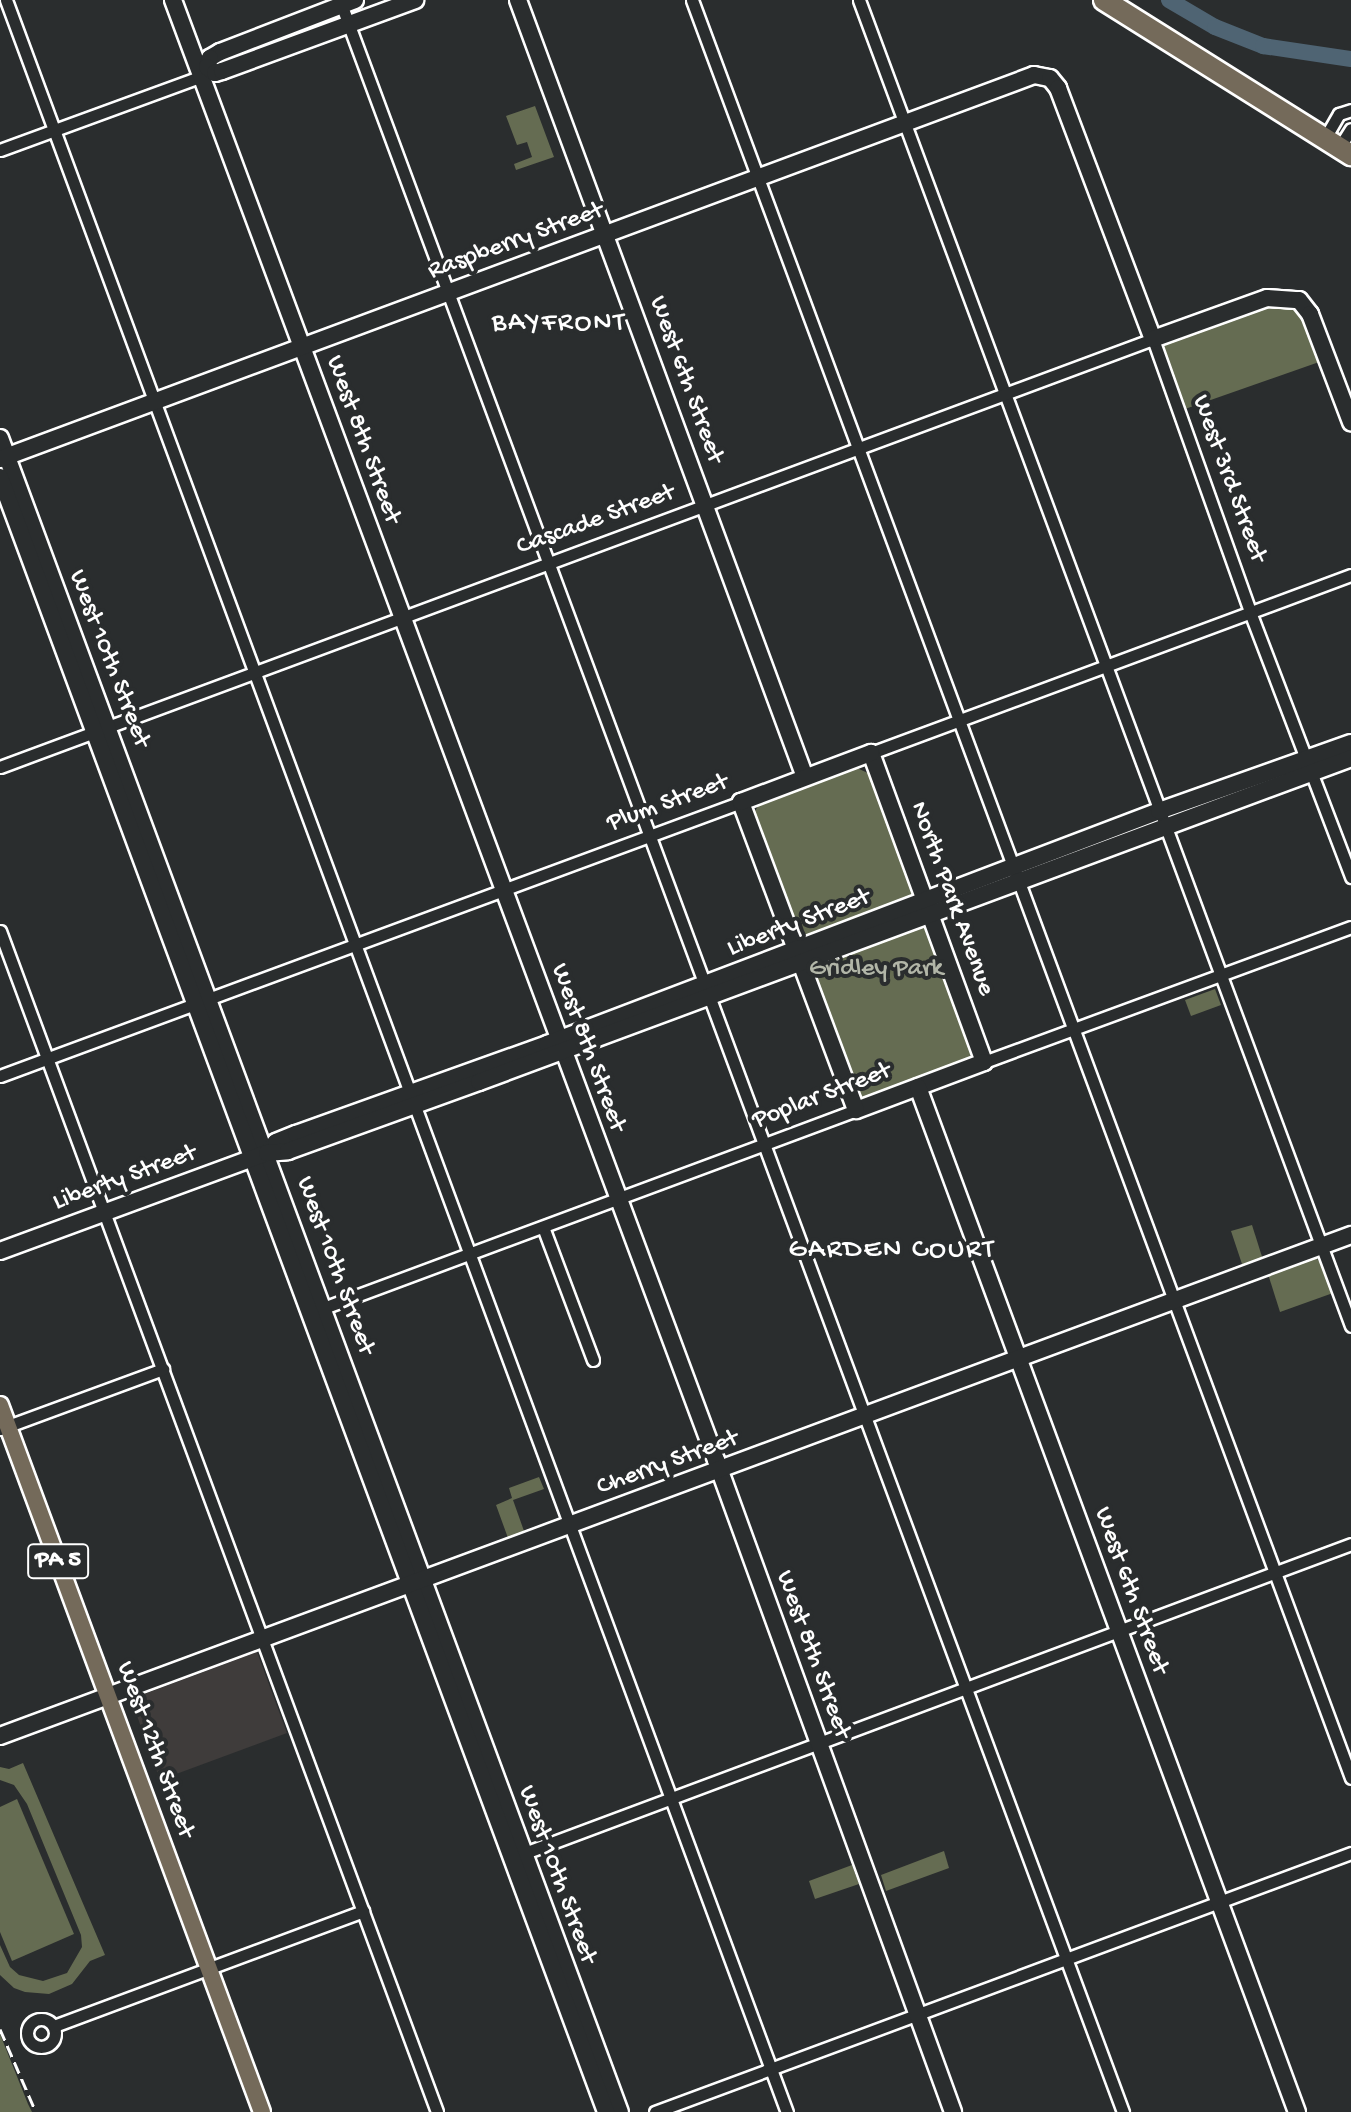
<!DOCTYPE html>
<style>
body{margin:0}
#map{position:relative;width:1351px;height:2112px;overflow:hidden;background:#2a2d2e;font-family:"Gochi Hand",sans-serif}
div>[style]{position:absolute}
.built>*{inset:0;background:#3f3c3b}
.green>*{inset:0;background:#656c52}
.river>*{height:16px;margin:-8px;padding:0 8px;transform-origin:8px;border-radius:8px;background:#4f6473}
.roads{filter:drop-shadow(2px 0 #fff) drop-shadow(-2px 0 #fff) drop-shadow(0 2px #fff) drop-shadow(0 -2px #fff)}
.street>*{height:11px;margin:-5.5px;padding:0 5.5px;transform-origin:5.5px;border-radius:5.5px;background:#2a2d2e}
.street>.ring{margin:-5.5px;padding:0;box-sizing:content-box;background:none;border:11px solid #2a2d2e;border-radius:50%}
.secondary>*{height:16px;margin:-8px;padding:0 8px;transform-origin:8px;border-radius:8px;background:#2a2d2e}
.primary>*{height:16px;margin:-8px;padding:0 8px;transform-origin:8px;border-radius:8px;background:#746a5a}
.highway>*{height:20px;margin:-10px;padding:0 10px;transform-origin:10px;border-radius:10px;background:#746a5a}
.rail>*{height:3px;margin-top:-1.5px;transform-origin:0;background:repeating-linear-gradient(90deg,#fff 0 12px,transparent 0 18px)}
span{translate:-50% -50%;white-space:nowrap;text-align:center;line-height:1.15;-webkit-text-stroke:8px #2a2d2e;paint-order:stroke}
.shield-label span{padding:2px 6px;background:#2a2d2e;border:2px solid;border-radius:6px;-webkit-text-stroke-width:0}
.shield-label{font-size:24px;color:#fff;font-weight:700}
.street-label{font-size:26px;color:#fff}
.park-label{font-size:26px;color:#b2b6a8}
.neighbourhood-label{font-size:28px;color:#fff;letter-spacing:2px}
</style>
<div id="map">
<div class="built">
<div style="clip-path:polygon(257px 1652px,287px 1733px,160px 1780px,131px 1699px)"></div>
</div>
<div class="green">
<div style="clip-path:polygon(535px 106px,554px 157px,516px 170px,514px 164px,532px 157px,527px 142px,517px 145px,506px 116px)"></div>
<div style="clip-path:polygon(1270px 302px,1294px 306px,1304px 315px,1322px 361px,1185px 409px,1161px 345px)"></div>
<div style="clip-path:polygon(857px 768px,870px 774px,972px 1052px,967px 1061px,866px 1098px,859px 1097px,753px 815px,759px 804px)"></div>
<div style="clip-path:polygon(1215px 989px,1221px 1005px,1191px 1016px,1185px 1000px)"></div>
<div style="clip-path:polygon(1252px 1225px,1264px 1263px,1244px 1270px,1231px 1231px)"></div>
<div style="clip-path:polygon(1315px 1257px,1321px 1263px,1333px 1293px,1280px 1312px,1268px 1274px)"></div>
<div style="clip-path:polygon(539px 1477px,544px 1489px,513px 1500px,524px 1531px,508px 1538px,496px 1505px,512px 1498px,509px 1488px)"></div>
<div style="clip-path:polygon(23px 1763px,105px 1955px,90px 1961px,72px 1984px,49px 1994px,25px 1992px,14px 1988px,0 1975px,0 1945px,10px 1967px,19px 1975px,43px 1981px,67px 1973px,82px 1947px,81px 1935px,27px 1804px,14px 1785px,0 1780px,0 1767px,9px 1769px)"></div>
<div style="clip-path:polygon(17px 1799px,74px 1934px,12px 1961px,0 1932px,0 1807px)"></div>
<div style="clip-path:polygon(944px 1851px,949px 1868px,886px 1891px,881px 1875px)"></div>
<div style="clip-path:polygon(852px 1865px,859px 1884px,815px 1899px,809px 1881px)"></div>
<div style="clip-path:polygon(0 2034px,28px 2104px,32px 2112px,0 2112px)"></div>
</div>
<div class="river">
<div style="left:1169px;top:0;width:53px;rotate:30.4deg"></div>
<div style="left:1215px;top:27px;width:52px;rotate:21.6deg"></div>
<div style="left:1263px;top:46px;width:89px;rotate:8.4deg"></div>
</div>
<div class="roads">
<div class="street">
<div style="left:6px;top:0;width:2252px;rotate:69.71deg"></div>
<div style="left:692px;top:0;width:1896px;rotate:69.66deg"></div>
<div style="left:859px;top:0;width:1414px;rotate:69.64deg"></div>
<div style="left:340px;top:1px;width:2252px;rotate:69.65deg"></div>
<div style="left:1325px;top:138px;width:28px;rotate:-60deg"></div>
<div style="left:1339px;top:114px;width:13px;rotate:-18deg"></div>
<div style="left:1339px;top:148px;width:22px;rotate:-58deg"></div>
<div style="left:0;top:150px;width:215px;rotate:-20.1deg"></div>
<div style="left:871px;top:753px;width:512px;rotate:-20.35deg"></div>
<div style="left:0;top:767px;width:1230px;rotate:-20.37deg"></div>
<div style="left:1153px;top:339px;width:290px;rotate:70.4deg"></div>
<div style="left:1250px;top:612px;width:284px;rotate:69.1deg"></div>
<div style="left:0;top:931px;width:1259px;rotate:69.69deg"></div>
<div style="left:984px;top:1062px;width:391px;rotate:-20.2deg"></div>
<div style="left:0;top:1076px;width:790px;rotate:-20.29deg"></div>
<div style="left:543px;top:1227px;width:142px;rotate:69.4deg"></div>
<div style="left:318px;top:1310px;width:574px;rotate:-20.39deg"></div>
<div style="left:0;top:1429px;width:174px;rotate:-20.2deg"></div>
<div style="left:522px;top:1854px;width:885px;rotate:-20.5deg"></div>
<div class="ring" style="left:27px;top:2019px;width:17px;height:17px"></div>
<div style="left:54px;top:2026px;width:330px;rotate:-20.4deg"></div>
<div style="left:655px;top:2112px;width:743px;rotate:-20.41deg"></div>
</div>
<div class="secondary">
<div style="left:173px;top:0;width:1558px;rotate:69.6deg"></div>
<div style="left:716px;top:1460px;width:694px;rotate:70.02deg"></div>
<div style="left:355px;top:0;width:145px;rotate:158.9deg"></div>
<div style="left:220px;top:52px;width:12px;rotate:149deg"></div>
<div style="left:210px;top:58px;width:9px;rotate:108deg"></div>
<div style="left:207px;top:67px;width:10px;rotate:37deg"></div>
<div style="left:215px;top:73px;width:7px;rotate:-16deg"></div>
<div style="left:222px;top:71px;width:206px;rotate:-20.2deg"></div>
<div style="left:518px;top:0;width:828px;rotate:69.73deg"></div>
<div style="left:0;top:438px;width:1785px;rotate:69.68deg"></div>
<div style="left:0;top:459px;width:1103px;rotate:-20.37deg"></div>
<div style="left:1034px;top:75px;width:16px;rotate:11deg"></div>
<div style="left:1050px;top:78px;width:13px;rotate:51deg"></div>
<div style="left:1058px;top:88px;width:268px;rotate:69.3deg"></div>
<div style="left:1153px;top:339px;width:121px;rotate:-19.8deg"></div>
<div style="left:1267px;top:298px;width:32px;rotate:4deg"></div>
<div style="left:1299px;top:300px;width:18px;rotate:52deg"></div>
<div style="left:1310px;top:314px;width:116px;rotate:69.2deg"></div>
<div style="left:0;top:477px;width:1744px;rotate:69.66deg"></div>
<div style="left:871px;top:753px;width:329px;rotate:69.9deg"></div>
<div style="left:984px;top:1062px;width:137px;rotate:159.4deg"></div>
<div style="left:856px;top:1110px;width:329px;rotate:-110.5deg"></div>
<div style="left:741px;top:802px;width:139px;rotate:-20.7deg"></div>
<div style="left:918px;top:1087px;width:1093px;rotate:69.71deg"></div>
<div style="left:267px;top:1153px;width:14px;rotate:-51deg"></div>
<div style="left:276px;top:1142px;width:22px;rotate:-22deg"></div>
<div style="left:296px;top:1134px;width:267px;rotate:-19.7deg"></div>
<div style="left:547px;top:1044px;width:655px;rotate:-20.84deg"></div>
<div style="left:1159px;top:811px;width:204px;rotate:-19.5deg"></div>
<div style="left:0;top:1251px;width:284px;rotate:-20.2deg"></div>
<div style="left:267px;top:1153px;width:21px;rotate:-5deg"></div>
<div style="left:288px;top:1151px;width:203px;rotate:-19.9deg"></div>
<div style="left:479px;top:1082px;width:930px;rotate:-20.38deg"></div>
<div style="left:0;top:1736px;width:1441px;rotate:-20.35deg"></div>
</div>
<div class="primary">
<div style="left:0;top:1405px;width:754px;rotate:69.67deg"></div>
</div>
<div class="highway">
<div style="left:1104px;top:0;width:292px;rotate:32.1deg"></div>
</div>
</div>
<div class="rail">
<div style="left:0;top:2029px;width:90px;rotate:66.6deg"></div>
</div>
<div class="shield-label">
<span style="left:58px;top:1561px">PA 5</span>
</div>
<div class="street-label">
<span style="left:516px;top:242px;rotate:-20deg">Raspberry Street</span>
<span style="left:685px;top:380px;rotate:70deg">West 6th Street</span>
<span style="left:362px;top:440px;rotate:70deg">West 8th Street</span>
<span style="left:1228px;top:479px;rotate:70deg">West 3rd Street</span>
<span style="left:596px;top:521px;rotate:-20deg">Cascade Street</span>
<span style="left:108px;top:659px;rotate:69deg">West 10th Street</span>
<span style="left:668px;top:804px;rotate:-20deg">Plum Street</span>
<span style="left:951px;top:899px;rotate:70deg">North Park Avenue</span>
<span style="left:799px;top:924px;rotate:-21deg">Liberty Street</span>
<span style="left:587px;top:1048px;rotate:70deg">West 8th Street</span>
<span style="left:822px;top:1097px;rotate:-21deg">Poplar Street</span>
<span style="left:125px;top:1179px;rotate:-20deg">Liberty Street</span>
<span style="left:334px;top:1266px;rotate:70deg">West 10th Street</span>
<span style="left:668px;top:1464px;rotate:-20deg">Cherry Street</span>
<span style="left:1130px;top:1591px;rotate:70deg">West 6th Street</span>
<span style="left:812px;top:1655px;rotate:70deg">West 8th Street</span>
<span style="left:154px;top:1750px;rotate:70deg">West 12th Street</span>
<span style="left:556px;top:1875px;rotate:70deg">West 10th Street</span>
</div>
<div class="park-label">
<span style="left:876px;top:970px">Gridley Park</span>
</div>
<div class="neighbourhood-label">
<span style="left:559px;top:324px">BAYFRONT</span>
<span style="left:892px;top:1251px">GARDEN COURT</span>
</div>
</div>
